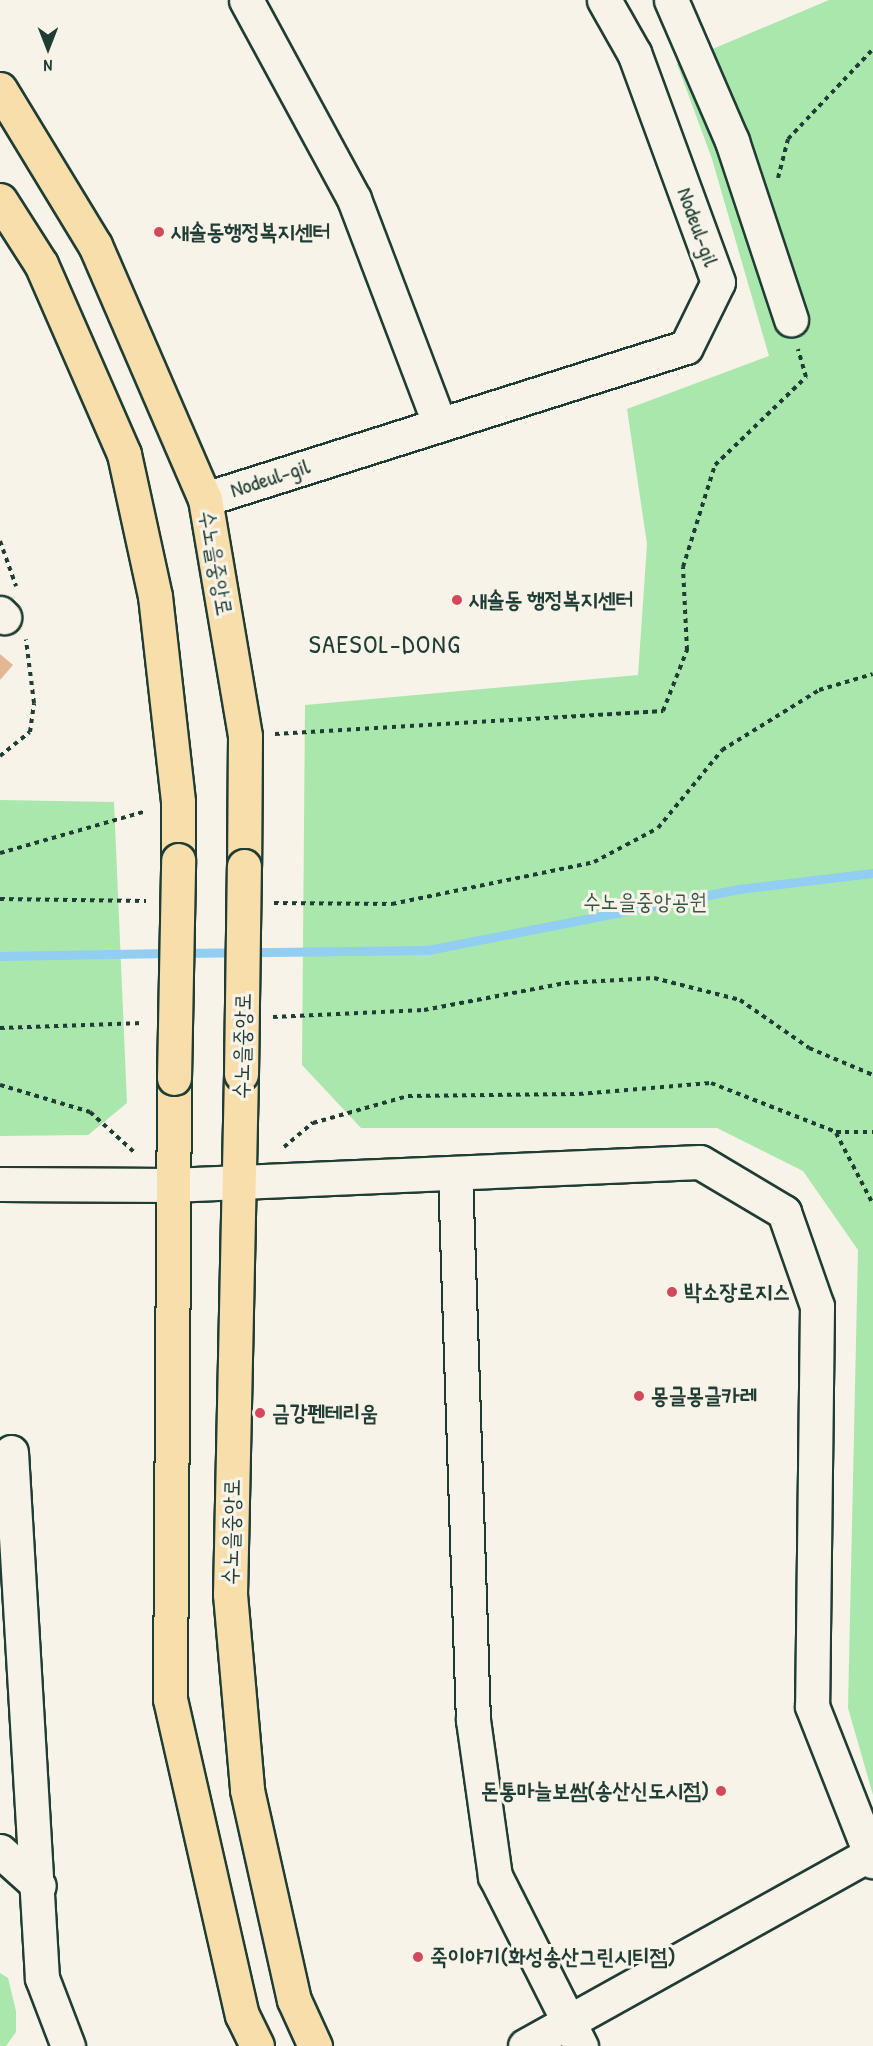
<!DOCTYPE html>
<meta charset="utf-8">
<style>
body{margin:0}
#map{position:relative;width:873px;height:2046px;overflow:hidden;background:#f7f3e8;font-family:"Patrick Hand","Poor Story",sans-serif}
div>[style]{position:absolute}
.green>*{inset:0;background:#aae7ad}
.stream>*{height:9px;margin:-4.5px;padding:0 4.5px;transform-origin:4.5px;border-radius:4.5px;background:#91cef1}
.building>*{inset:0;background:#e3b694}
.path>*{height:4px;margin-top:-2px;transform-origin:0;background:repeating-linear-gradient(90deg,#1f3d34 0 4.5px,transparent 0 9px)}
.roads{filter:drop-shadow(2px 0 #1f3d34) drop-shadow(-2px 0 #1f3d34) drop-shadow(0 2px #1f3d34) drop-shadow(0 -2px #1f3d34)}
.minor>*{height:33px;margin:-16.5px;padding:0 16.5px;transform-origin:16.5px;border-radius:16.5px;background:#f7f3e8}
.major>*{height:33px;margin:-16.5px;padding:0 16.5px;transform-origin:16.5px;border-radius:16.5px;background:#f8deab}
.bridges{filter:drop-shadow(2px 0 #1f3d34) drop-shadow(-2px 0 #1f3d34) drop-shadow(0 2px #1f3d34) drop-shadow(0 -2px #1f3d34)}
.major-bridge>*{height:33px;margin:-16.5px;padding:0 16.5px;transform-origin:16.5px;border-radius:16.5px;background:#f8deab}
.dots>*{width:16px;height:16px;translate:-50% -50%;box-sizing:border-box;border:3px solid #f7f3e8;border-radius:50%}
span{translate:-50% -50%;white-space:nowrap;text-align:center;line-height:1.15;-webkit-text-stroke:6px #f7f3e8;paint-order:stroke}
.street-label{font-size:22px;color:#1f3d34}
.poi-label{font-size:22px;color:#1f3d34;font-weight:700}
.left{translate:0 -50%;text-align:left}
.right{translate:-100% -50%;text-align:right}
.park-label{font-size:22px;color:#345646}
.quarter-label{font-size:26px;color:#1f3d34;letter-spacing:1.5px}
.north{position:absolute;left:18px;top:18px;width:60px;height:60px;-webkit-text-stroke:4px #f7f3e8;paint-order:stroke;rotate:180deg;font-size:16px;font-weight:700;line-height:24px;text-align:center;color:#1f3d34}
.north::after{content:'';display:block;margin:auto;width:21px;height:27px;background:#1f3d34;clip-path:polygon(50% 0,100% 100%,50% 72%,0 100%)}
</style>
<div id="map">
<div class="green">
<div style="clip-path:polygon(829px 0,873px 0,873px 1795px,848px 1708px,858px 1250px,803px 1171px,717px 1128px,361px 1128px,302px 1065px,305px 705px,638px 675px,647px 544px,627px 409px,769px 356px,712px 159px,677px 64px)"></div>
<div style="clip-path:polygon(0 800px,114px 802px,127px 1103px,88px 1135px,0 1136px)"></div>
<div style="clip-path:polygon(0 1973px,8px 1978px,16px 2011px,16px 2032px,6px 2046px,0 2046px)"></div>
</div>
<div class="stream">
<div style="left:183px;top:953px;width:245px;rotate:-0.7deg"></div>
<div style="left:428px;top:950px;width:317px;rotate:-11.1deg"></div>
<div style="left:739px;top:889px;width:135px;rotate:-6.8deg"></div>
<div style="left:0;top:956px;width:169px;rotate:-1deg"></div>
</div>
<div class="building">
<div style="clip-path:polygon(0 654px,13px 665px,0 680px)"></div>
</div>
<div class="path">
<div style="left:778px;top:178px;width:40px;rotate:-75.6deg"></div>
<div style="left:788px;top:139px;width:124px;rotate:-46.6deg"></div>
<div style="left:0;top:541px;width:48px;rotate:70.4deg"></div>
<div style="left:275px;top:734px;width:389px;rotate:-3.4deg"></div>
<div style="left:663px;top:711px;width:66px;rotate:-68.5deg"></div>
<div style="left:687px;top:650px;width:83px;rotate:-92.8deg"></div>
<div style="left:683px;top:567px;width:107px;rotate:-72.6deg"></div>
<div style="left:715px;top:465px;width:127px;rotate:-44deg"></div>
<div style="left:806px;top:377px;width:29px;rotate:-106deg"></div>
<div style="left:0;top:756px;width:38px;rotate:-39deg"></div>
<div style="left:30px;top:732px;width:29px;rotate:-82deg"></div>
<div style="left:34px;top:703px;width:64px;rotate:-97.2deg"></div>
<div style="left:0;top:853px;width:152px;rotate:-16deg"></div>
<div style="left:0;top:899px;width:146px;rotate:0.8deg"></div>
<div style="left:274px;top:903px;width:118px;rotate:0.5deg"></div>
<div style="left:392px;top:904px;width:206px;rotate:-11.7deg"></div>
<div style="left:594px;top:862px;width:72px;rotate:-28deg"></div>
<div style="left:658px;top:828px;width:101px;rotate:-50.6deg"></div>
<div style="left:722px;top:750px;width:114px;rotate:-31.7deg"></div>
<div style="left:819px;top:690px;width:56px;rotate:-16.5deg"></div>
<div style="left:273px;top:1017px;width:151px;rotate:-2.7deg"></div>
<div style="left:424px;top:1010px;width:144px;rotate:-10.8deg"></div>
<div style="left:565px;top:983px;width:89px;rotate:-3.2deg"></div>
<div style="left:654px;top:978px;width:89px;rotate:14.3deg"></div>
<div style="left:740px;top:1000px;width:84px;rotate:34.8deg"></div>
<div style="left:809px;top:1048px;width:69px;rotate:22.9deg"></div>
<div style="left:0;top:1028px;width:143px;rotate:-2deg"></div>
<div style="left:0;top:1085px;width:94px;rotate:16.7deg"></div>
<div style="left:90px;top:1112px;width:61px;rotate:42.3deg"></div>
<div style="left:836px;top:1133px;width:80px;rotate:62.5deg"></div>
<div style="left:284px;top:1147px;width:38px;rotate:-40deg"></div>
<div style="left:313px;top:1123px;width:99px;rotate:-15.9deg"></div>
<div style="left:408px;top:1096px;width:171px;rotate:-0.7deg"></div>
<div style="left:579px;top:1094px;width:132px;rotate:-4.8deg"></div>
<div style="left:711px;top:1083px;width:134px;rotate:21.4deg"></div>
<div style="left:836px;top:1132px;width:37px"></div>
</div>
<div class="roads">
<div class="minor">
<div style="left:246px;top:0;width:226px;rotate:61.5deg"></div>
<div style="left:354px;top:199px;width:240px;rotate:69.2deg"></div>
<div style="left:671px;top:0;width:154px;rotate:66.6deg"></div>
<div style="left:732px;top:141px;width:188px;rotate:71.7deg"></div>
<div style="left:205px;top:499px;width:504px;rotate:-17.54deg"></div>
<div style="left:686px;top:347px;width:72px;rotate:-63.8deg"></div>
<div style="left:718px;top:282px;width:244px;rotate:-110.1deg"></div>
<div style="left:634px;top:53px;width:61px;rotate:-119.5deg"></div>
<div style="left:0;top:613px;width:6px;rotate:45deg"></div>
<div style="left:455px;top:1173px;width:547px;rotate:88.12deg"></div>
<div style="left:473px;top:1720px;width:158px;rotate:82deg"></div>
<div style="left:495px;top:1876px;width:191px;rotate:63.2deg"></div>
<div style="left:0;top:1184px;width:171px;rotate:0.3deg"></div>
<div style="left:171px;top:1185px;width:529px;rotate:-2.49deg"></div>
<div style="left:700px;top:1162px;width:98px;rotate:30.8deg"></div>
<div style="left:784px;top:1212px;width:100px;rotate:70.7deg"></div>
<div style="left:817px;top:1306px;width:400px;rotate:90.7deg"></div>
<div style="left:812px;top:1706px;width:167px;rotate:68.5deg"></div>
<div style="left:11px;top:1452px;width:527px;rotate:86.63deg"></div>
<div style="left:42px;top:1978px;width:73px;rotate:69.1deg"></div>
<div style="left:0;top:1851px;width:52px;rotate:41.9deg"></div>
<div style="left:525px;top:2046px;width:398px;rotate:-29.1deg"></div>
</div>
<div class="major">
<div style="left:0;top:89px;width:183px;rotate:58.7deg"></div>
<div style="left:95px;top:245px;width:277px;rotate:66.6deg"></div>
<div style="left:205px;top:499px;width:240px;rotate:80.4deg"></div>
<div style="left:245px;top:736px;width:130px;rotate:90.4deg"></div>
<div style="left:0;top:200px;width:76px;rotate:57.4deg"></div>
<div style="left:41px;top:264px;width:207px;rotate:66.4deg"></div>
<div style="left:124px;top:454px;width:145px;rotate:77.7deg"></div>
<div style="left:155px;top:596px;width:207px;rotate:83.6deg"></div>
<div style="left:178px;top:802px;width:58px;rotate:90deg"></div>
<div style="left:241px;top:1074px;width:520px;rotate:91.21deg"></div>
<div style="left:230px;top:1594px;width:197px;rotate:85deg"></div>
<div style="left:247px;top:1790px;width:215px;rotate:77.4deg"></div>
<div style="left:294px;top:2000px;width:51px;rotate:65.5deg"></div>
<div style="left:174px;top:1078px;width:621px;rotate:90.37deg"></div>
<div style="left:170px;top:1699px;width:324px;rotate:77.2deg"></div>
<div style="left:242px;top:2015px;width:34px;rotate:64deg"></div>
</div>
</div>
<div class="bridges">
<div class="major-bridge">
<div style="left:241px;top:1074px;width:208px;rotate:-89.2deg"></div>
<div style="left:174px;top:1078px;width:218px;rotate:-88.9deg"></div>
</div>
</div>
<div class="dots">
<div style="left:159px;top:232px;background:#d1495b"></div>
<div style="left:457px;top:600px;background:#d1495b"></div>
<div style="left:672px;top:1292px;background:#d1495b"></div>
<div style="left:639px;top:1396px;background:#d1495b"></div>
<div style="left:260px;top:1413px;background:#d1495b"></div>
<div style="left:721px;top:1791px;background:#d1495b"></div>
<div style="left:418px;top:1957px;background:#d1495b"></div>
</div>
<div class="street-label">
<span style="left:698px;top:227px;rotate:70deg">Nodeul-gil</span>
<span style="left:270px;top:478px;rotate:-18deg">Nodeul-gil</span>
<span style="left:216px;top:563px;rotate:80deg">수노을중앙로</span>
<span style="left:242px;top:1046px;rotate:-89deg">수노을중앙로</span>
<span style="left:231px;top:1532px;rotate:-89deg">수노을중앙로</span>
</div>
<div class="poi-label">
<span class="left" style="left:171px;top:232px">새솔동행정복지센터</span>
<span class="left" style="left:469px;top:600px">새솔동 행정복지센터</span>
<span class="left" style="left:684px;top:1292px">박소장로지스</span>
<span class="left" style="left:651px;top:1396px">몽글몽글카레</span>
<span class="left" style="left:272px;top:1413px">금강펜테리움</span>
<span class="right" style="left:709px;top:1791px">돈통마늘보쌈(송산신도시점)</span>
<span class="left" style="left:430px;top:1957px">죽이야기(화성송산그린시티점)</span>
</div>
<div class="park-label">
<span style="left:645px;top:902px">수노을중앙공원</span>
</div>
<div class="quarter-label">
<span style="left:385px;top:644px">SAESOL-DONG</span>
</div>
<div class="north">N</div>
</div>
